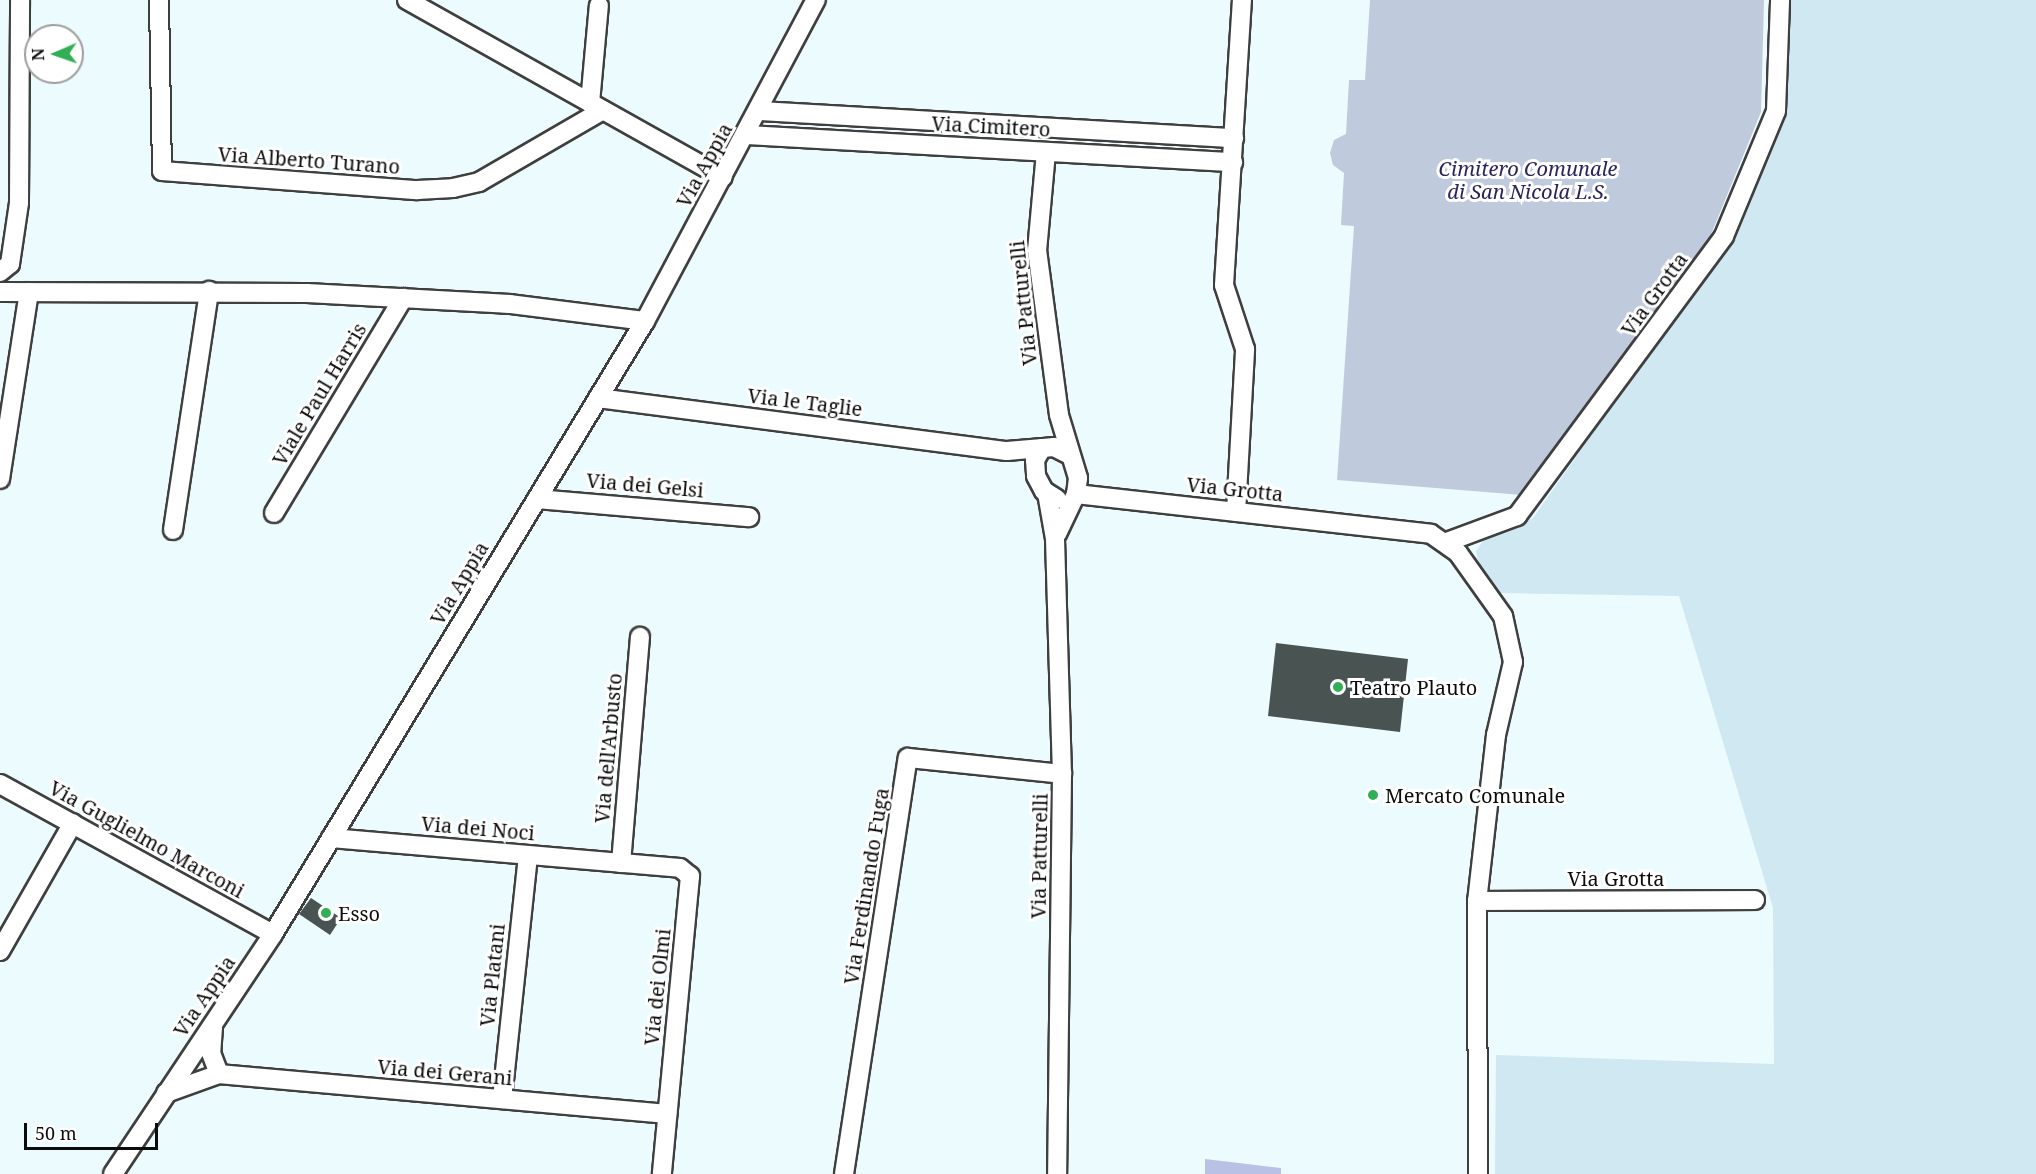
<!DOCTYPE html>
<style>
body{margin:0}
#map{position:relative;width:2036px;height:1174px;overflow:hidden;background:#ecfbfd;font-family:"Noto Serif",serif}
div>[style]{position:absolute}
.farmland>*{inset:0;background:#cfe8f1}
.green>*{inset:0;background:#b9c1e4}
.cemetery>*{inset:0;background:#c0cadd}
.building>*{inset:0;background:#495351}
.roads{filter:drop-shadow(2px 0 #3f3f3f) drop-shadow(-2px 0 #3f3f3f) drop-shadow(0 2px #3f3f3f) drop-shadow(0 -2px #3f3f3f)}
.minor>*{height:18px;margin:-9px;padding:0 9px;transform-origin:9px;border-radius:9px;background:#fff}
.dots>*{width:16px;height:16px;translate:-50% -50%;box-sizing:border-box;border:3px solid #fff;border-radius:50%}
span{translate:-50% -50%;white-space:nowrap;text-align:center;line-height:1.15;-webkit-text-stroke:6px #fff;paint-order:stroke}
.street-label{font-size:20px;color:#0c0c0c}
.park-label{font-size:20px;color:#2a235d;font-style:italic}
.poi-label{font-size:20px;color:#0c0c0c}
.left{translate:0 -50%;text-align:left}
.north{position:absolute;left:24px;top:24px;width:60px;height:60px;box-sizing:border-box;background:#fff;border:2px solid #9e9e9e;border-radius:50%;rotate:268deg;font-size:16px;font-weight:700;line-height:24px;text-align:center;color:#0c0c0c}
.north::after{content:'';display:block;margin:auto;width:21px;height:27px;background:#31af55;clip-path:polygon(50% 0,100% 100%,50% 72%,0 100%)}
.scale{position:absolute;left:24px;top:1123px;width:134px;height:27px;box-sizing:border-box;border:3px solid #0c0c0c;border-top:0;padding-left:8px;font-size:18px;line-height:21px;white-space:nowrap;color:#0c0c0c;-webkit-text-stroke:4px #fff;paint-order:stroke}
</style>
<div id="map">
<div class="farmland">
<div style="clip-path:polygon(1783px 0,2036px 0,2036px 1174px,1495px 1174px,1496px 1055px,1774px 1064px,1773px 908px,1679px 596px,1501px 593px,1479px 566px,1476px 551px,1483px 541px,1533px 518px,1687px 300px,1778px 116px)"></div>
</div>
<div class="green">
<div style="clip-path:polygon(1205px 1159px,1281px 1168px,1281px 1174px,1205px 1174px)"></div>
</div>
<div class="cemetery">
<div style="clip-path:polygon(1370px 0,1764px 0,1761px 112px,1710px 237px,1522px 495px,1337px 480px,1354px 226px,1341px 225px,1344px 173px,1333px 165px,1330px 153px,1334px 140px,1346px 134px,1349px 80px,1365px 80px)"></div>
</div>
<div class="building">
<div style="clip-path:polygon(1276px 643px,1408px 659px,1400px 732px,1268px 716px)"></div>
<div style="clip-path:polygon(311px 898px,341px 918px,330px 935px,299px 914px)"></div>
</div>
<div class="roads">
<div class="minor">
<div style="left:159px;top:0;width:171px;rotate:89deg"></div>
<div style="left:162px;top:171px;width:256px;rotate:4.3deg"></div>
<div style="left:417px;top:190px;width:36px;rotate:-3deg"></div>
<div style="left:453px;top:188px;width:27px;rotate:-13deg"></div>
<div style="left:479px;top:182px;width:143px;rotate:-30.1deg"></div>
<div style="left:407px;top:0;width:362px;rotate:29.3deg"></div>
<div style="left:590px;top:103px;width:98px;rotate:-84.8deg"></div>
<div style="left:760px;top:111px;width:475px;rotate:3.3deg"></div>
<div style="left:747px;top:135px;width:487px;rotate:3.2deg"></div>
<div style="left:1046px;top:152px;width:98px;rotate:95.2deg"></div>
<div style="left:1037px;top:250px;width:166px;rotate:82.4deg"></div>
<div style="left:1059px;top:415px;width:66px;rotate:73.2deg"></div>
<div style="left:1078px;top:478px;width:16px;rotate:97deg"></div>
<div style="left:1076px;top:494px;width:44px;rotate:115.4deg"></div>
<div style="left:0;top:272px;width:13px;rotate:-39deg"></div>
<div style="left:10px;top:264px;width:62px;rotate:-81.6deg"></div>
<div style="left:19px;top:203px;width:203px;rotate:-89.7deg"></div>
<div style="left:0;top:292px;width:307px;rotate:0.2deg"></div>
<div style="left:307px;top:293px;width:203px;rotate:3.1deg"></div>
<div style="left:510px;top:304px;width:136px;rotate:7.2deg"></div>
<div style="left:598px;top:398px;width:412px;rotate:7.4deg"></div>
<div style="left:1007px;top:451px;width:47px;rotate:-4.9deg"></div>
<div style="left:1054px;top:447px;width:16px;rotate:27deg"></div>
<div style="left:1042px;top:448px;width:14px;rotate:120deg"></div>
<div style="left:1035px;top:460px;width:16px;rotate:86deg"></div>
<div style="left:1036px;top:476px;width:17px;rotate:62deg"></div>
<div style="left:1044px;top:491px;width:15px;rotate:32deg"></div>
<div style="left:0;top:479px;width:189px;rotate:-81.2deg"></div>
<div style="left:1047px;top:493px;width:47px;rotate:80.1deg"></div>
<div style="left:1055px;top:539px;width:235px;rotate:88.3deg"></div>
<div style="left:1062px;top:774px;width:400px;rotate:90.7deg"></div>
<div style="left:1076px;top:494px;width:357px;rotate:6.4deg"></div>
<div style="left:1431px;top:534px;width:33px;rotate:35deg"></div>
<div style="left:1458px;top:553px;width:77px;rotate:54.5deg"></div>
<div style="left:1503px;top:616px;width:47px;rotate:77.7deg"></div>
<div style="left:1513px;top:662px;width:75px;rotate:103.1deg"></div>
<div style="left:1496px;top:735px;width:167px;rotate:96.5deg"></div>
<div style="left:1477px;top:901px;width:273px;rotate:89.8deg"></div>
<div style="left:537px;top:499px;width:213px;rotate:4.9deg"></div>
<div style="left:1236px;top:512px;width:163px;rotate:-86.8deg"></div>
<div style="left:1245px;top:349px;width:67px;rotate:-108.2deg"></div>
<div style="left:1224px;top:285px;width:286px;rotate:-86.4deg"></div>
<div style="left:274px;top:513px;width:251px;rotate:-59deg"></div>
<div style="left:173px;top:530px;width:242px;rotate:-81.4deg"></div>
<div style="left:1447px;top:542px;width:75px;rotate:-20.4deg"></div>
<div style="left:1517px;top:516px;width:348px;rotate:-53.5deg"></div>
<div style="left:1724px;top:236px;width:135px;rotate:-67.4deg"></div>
<div style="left:1776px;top:111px;width:111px;rotate:-87.9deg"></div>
<div style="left:0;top:784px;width:311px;rotate:28.8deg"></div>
<div style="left:331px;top:838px;width:350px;rotate:4.9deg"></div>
<div style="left:680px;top:868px;width:13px;rotate:39deg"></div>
<div style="left:690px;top:876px;width:299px;rotate:95.4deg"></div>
<div style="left:621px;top:863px;width:227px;rotate:-85.2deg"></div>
<div style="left:1477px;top:901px;width:278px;rotate:-0.2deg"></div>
<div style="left:0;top:951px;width:147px;rotate:-60.3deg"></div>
<div style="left:213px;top:1027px;width:26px;rotate:94deg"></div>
<div style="left:211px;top:1053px;width:22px;rotate:69deg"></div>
<div style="left:166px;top:1093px;width:56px;rotate:-19.7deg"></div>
<div style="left:219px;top:1074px;width:450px;rotate:5.1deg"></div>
<div style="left:502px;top:1099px;width:245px;rotate:-83.9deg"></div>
<div style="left:113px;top:1174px;width:288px;rotate:-56.3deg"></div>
<div style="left:273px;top:934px;width:717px;rotate:-58.75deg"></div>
<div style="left:645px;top:321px;width:364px;rotate:-62deg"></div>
<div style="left:844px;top:1174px;width:421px;rotate:-81.3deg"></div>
<div style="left:908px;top:758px;width:155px;rotate:5.9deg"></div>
</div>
</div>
<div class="dots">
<div style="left:1338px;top:687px;background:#31af55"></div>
<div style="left:1373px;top:795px;background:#31af55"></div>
<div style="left:326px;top:913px;background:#31af55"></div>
</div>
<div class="street-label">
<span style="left:991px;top:126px;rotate:3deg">Via Cimitero</span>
<span style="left:309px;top:160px;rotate:4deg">Via Alberto Turano</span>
<span style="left:704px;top:165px;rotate:-61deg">Via Appia</span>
<span style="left:1654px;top:294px;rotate:-54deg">Via Grotta</span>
<span style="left:1023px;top:303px;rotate:-96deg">Via Patturelli</span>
<span style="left:319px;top:394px;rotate:-59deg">Viale Paul Harris</span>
<span style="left:805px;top:402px;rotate:7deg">Via le Taglie</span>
<span style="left:645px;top:485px;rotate:5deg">Via dei Gelsi</span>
<span style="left:1235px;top:489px;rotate:6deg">Via Grotta</span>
<span style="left:459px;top:583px;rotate:-59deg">Via Appia</span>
<span style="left:608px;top:748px;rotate:-85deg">Via dell'Arbusto</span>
<span style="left:478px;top:828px;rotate:5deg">Via dei Noci</span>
<span style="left:147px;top:839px;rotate:29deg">Via Guglielmo Marconi</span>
<span style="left:1039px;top:856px;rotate:-89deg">Via Patturelli</span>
<span style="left:1616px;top:878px">Via Grotta</span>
<span style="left:866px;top:886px;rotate:-81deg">Via Ferdinando Fuga</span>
<span style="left:492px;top:975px;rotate:-84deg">Via Platani</span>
<span style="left:657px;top:987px;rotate:-84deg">Via dei Olmi</span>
<span style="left:204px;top:996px;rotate:-56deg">Via Appia</span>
<span style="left:445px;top:1072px;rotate:5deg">Via dei Gerani</span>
</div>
<div class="park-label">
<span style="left:1528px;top:180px">Cimitero Comunale<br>di San Nicola L.S.</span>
</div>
<div class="poi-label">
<span class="left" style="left:1350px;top:687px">Teatro Plauto</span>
<span class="left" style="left:1385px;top:795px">Mercato Comunale</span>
<span class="left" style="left:338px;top:913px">Esso</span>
</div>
<div class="north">N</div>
<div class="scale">50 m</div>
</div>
